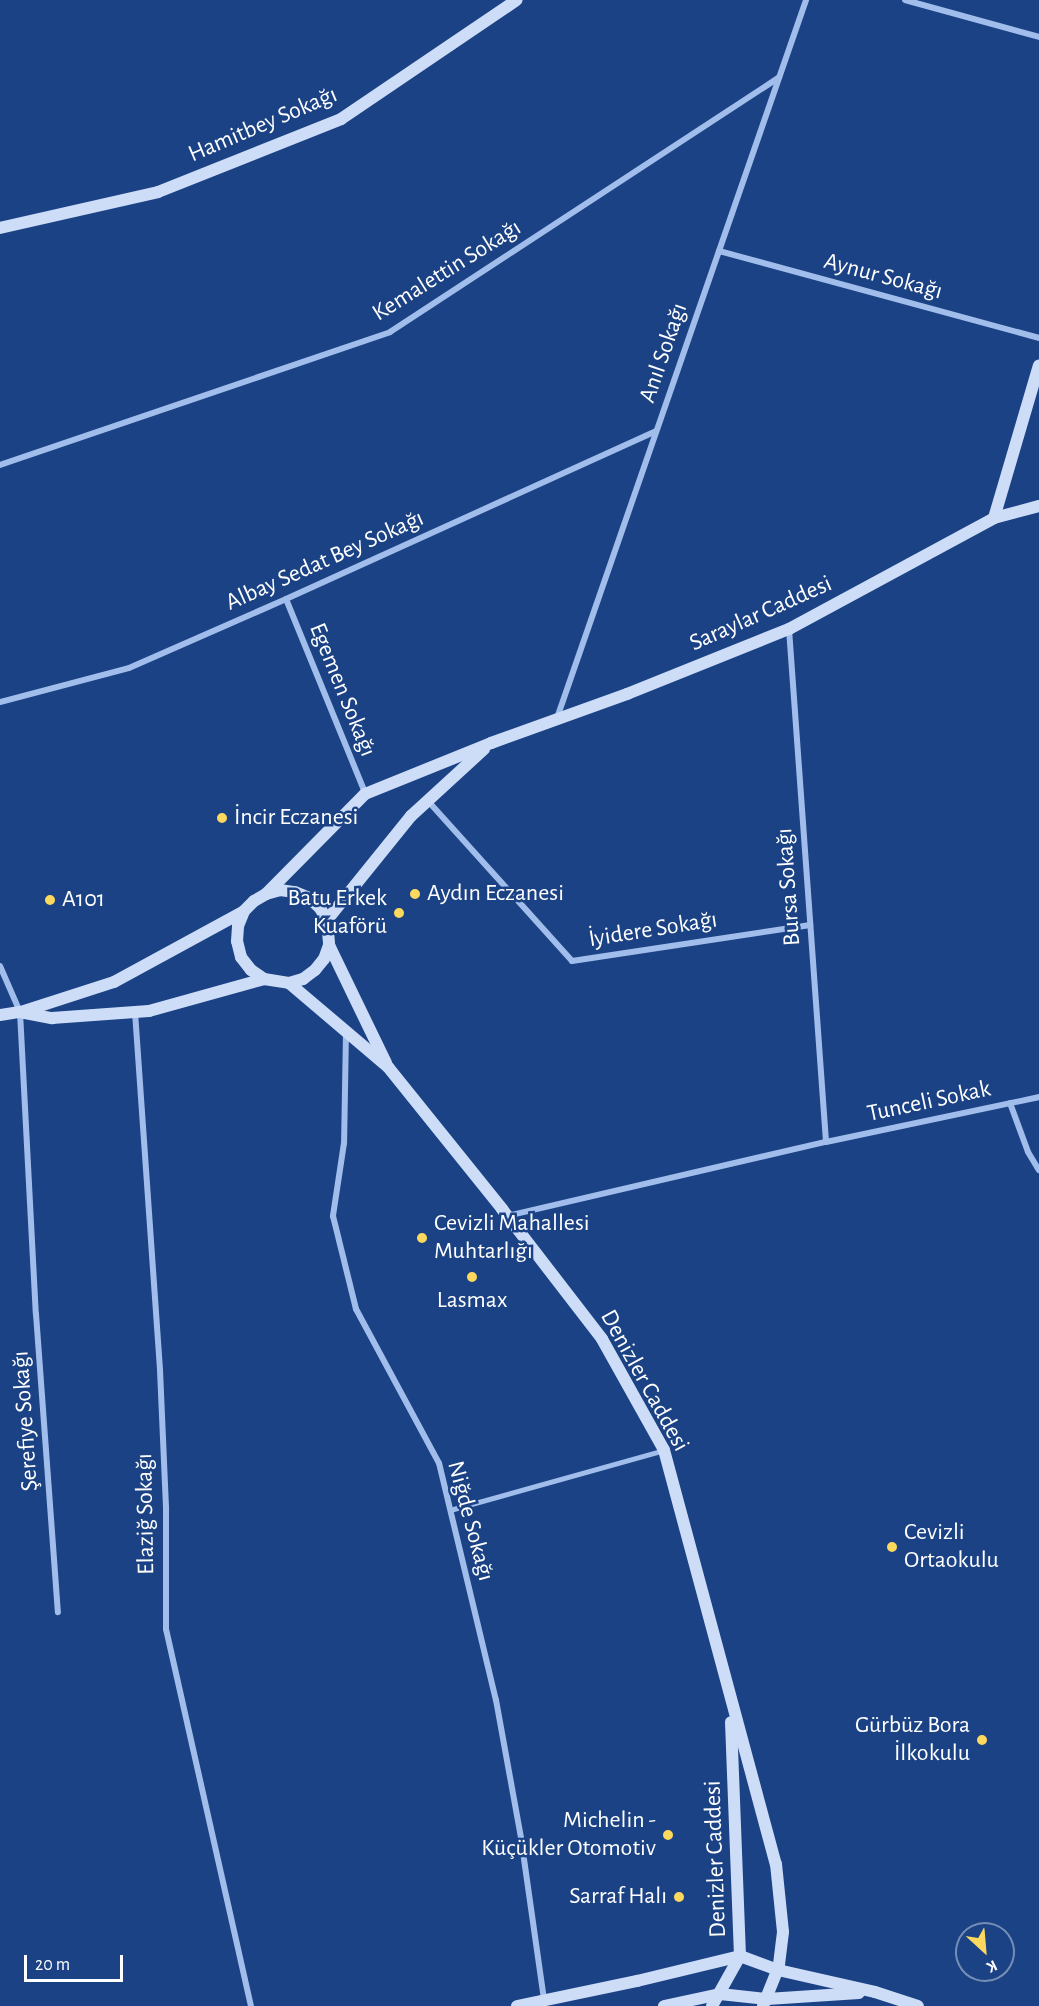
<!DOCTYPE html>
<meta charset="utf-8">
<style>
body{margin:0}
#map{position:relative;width:1039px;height:2006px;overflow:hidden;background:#1b4284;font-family:"Alegreya Sans",sans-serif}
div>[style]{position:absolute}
.lane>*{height:4.5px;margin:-2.25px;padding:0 2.25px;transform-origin:2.25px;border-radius:2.25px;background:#a1bdeb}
.street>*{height:6px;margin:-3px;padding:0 3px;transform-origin:3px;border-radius:3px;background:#a1bdeb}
.secondary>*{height:12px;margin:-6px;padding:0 6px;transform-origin:6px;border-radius:6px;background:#cdddf8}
.dots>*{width:16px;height:16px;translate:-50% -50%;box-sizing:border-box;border:3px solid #1b4284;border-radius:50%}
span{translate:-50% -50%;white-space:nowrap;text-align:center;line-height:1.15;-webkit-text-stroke:5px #1b4284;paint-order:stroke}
.street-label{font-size:24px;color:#fff}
.poi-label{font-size:24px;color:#fff}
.left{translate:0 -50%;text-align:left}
.right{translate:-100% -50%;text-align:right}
.north{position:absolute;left:955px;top:1922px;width:60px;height:60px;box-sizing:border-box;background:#1b4284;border:2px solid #768eb5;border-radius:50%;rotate:154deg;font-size:16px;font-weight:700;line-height:24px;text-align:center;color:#fff}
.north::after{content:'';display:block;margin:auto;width:21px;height:27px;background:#fcd95e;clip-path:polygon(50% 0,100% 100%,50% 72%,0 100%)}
.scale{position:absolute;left:24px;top:1955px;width:99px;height:27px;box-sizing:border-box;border:3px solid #fff;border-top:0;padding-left:8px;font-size:18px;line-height:21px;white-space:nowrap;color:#fff;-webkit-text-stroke:4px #1b4284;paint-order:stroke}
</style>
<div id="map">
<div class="lane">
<div style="left:450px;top:1510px;width:219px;rotate:-15.6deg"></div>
</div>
<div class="street">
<div style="left:905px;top:0;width:139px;rotate:15.4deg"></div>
<div style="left:719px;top:251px;width:332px;rotate:15.2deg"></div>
<div style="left:0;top:465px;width:412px;rotate:-18.8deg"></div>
<div style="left:390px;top:332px;width:465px;rotate:-33.2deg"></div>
<div style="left:286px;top:599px;width:209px;rotate:67.8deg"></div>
<div style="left:789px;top:629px;width:514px;rotate:85.87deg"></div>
<div style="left:0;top:702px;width:133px;rotate:-14.8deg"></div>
<div style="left:129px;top:668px;width:171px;rotate:-23.7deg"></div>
<div style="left:286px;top:599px;width:406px;rotate:-24.4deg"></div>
<div style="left:557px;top:718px;width:760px;rotate:-70.87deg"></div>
<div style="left:428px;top:801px;width:215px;rotate:48deg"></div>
<div style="left:572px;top:961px;width:241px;rotate:-8.6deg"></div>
<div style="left:0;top:966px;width:50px;rotate:66.5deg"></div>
<div style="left:20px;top:1012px;width:302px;rotate:87deg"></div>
<div style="left:36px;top:1314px;width:299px;rotate:85.8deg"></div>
<div style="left:135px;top:1012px;width:359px;rotate:86deg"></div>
<div style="left:160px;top:1370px;width:137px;rotate:87.5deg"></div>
<div style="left:166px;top:1507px;width:122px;rotate:90deg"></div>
<div style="left:166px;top:1629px;width:386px;rotate:77.3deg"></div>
<div style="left:346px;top:1032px;width:111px;rotate:91deg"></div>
<div style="left:344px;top:1143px;width:74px;rotate:98.6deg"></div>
<div style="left:333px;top:1216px;width:96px;rotate:76.1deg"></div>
<div style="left:356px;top:1309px;width:175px;rotate:61.7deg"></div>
<div style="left:439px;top:1463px;width:244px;rotate:76.5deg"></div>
<div style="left:496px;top:1700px;width:140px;rotate:79.7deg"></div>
<div style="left:521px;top:1838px;width:163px;rotate:81.9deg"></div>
<div style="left:1010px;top:1103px;width:52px;rotate:69.8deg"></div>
<div style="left:1028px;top:1152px;width:21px;rotate:59deg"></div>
<div style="left:507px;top:1216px;width:327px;rotate:-13.1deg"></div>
<div style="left:826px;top:1142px;width:218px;rotate:-11.9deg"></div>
</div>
<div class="secondary">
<div style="left:0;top:228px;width:162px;rotate:-12.8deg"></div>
<div style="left:158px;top:192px;width:197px;rotate:-21.7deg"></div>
<div style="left:341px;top:119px;width:212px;rotate:-34.1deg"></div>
<div style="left:994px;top:518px;width:159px;rotate:-73.6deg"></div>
<div style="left:266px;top:894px;width:141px;rotate:-45.3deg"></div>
<div style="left:365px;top:794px;width:136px;rotate:-22deg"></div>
<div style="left:491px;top:743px;width:145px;rotate:-19.8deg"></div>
<div style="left:627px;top:694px;width:175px;rotate:-21.9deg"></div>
<div style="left:789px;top:629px;width:233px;rotate:-28.4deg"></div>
<div style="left:994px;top:518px;width:47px;rotate:-14.9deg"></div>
<div style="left:327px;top:920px;width:134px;rotate:-51.1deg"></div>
<div style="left:411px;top:816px;width:99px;rotate:-42.5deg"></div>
<div style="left:264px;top:979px;width:16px;rotate:-145deg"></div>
<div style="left:251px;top:970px;width:16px;rotate:-128deg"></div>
<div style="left:241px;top:957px;width:16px;rotate:-104deg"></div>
<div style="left:237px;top:941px;width:15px;rotate:-86deg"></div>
<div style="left:238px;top:926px;width:16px;rotate:-68deg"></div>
<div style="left:244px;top:911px;width:14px;rotate:-45deg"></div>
<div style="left:254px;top:901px;width:14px;rotate:-30deg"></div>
<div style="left:266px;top:894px;width:15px;rotate:-16deg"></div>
<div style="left:280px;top:890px;width:15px;rotate:8deg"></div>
<div style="left:295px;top:892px;width:15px;rotate:23deg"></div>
<div style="left:309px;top:898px;width:15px;rotate:42deg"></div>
<div style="left:320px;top:908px;width:14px;rotate:60deg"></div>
<div style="left:327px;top:920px;width:25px;rotate:85deg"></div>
<div style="left:329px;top:945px;width:131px;rotate:64.2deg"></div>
<div style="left:289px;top:983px;width:130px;rotate:40.3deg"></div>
<div style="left:388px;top:1067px;width:182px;rotate:51.2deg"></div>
<div style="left:502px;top:1209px;width:164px;rotate:52.4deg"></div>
<div style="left:602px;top:1339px;width:127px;rotate:60.8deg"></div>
<div style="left:664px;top:1450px;width:429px;rotate:74.9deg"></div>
<div style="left:776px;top:1864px;width:68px;rotate:84.1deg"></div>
<div style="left:783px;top:1932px;width:34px;rotate:97deg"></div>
<div style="left:779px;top:1966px;width:43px;rotate:111.8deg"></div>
<div style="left:21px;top:1012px;width:98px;rotate:-17.9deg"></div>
<div style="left:114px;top:982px;width:148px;rotate:-28.6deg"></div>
<div style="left:0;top:1015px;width:20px;rotate:-9deg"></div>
<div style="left:20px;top:1012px;width:33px;rotate:11deg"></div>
<div style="left:52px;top:1018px;width:97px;rotate:-4.1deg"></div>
<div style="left:149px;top:1011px;width:119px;rotate:-15.5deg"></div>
<div style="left:264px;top:979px;width:25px;rotate:9deg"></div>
<div style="left:289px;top:983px;width:15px;rotate:-16deg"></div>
<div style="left:303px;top:979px;width:15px;rotate:-37deg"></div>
<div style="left:315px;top:970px;width:14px;rotate:-51deg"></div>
<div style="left:324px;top:959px;width:15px;rotate:-70deg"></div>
<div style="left:517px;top:2006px;width:123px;rotate:-11.8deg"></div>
<div style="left:637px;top:1981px;width:106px;rotate:-13.6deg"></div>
<div style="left:740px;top:1956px;width:40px;rotate:20.2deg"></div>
<div style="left:778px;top:1970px;width:99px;rotate:12.8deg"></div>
<div style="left:875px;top:1992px;width:45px;rotate:18deg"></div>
<div style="left:664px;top:2006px;width:57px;rotate:-12.1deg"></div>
<div style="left:720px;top:1994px;width:47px;rotate:6.1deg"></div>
<div style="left:767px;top:1999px;width:92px;rotate:-3.7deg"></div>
<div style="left:712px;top:2006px;width:57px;rotate:-60.8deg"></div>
<div style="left:740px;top:1956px;width:234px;rotate:-92.2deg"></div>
</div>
<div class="dots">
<div style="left:222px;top:818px;background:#fcd95e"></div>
<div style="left:415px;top:894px;background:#fcd95e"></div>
<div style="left:50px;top:900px;background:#fcd95e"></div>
<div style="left:399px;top:913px;background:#fcd95e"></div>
<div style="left:422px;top:1238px;background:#fcd95e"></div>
<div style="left:472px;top:1277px;background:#fcd95e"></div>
<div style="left:892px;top:1547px;background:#fcd95e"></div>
<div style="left:982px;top:1740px;background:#fcd95e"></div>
<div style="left:668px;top:1835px;background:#fcd95e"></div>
<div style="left:679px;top:1897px;background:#fcd95e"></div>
</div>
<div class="street-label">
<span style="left:263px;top:125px;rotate:-23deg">Hamitbey Sokağı</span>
<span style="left:447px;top:271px;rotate:-32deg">Kemalettin Sokağı</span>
<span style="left:883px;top:277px;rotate:15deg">Aynur Sokağı</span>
<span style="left:664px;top:353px;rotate:-71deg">Anıl Sokağı</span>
<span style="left:325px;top:561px;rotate:-24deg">Albay Sedat Bey Sokağı</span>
<span style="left:761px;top:614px;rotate:-24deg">Saraylar Caddesi</span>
<span style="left:342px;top:690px;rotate:68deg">Egemen Sokağı</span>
<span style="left:789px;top:887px;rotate:-94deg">Bursa Sokağı</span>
<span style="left:653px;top:930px;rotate:-9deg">İyidere Sokağı</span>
<span style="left:929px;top:1102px;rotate:-12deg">Tunceli Sokak</span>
<span style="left:644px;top:1381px;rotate:61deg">Denizler Caddesi</span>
<span style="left:26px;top:1421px;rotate:-94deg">Şerefiye Sokağı</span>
<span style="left:146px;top:1514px;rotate:-91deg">Elaziğ Sokağı</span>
<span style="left:470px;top:1521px;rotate:75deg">Niğde Sokağı</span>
<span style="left:716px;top:1859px;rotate:-92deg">Denizler Caddesi</span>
</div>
<div class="poi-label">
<span class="left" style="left:234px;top:818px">İncir Eczanesi</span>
<span class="left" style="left:427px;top:894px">Aydın Eczanesi</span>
<span class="right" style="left:387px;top:913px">Batu Erkek<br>Kuaförü</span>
<span class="left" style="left:62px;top:900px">A101</span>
<span class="left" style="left:434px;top:1238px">Cevizli Mahallesi<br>Muhtarlığı</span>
<span style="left:472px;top:1301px">Lasmax</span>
<span class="left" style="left:904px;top:1547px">Cevizli<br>Ortaokulu</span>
<span class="right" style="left:970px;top:1740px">Gürbüz Bora<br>İlkokulu</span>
<span class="right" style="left:656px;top:1835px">Michelin -<br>Küçükler Otomotiv</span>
<span class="right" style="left:667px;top:1897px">Sarraf Halı</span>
</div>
<div class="north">K</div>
<div class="scale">20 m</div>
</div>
